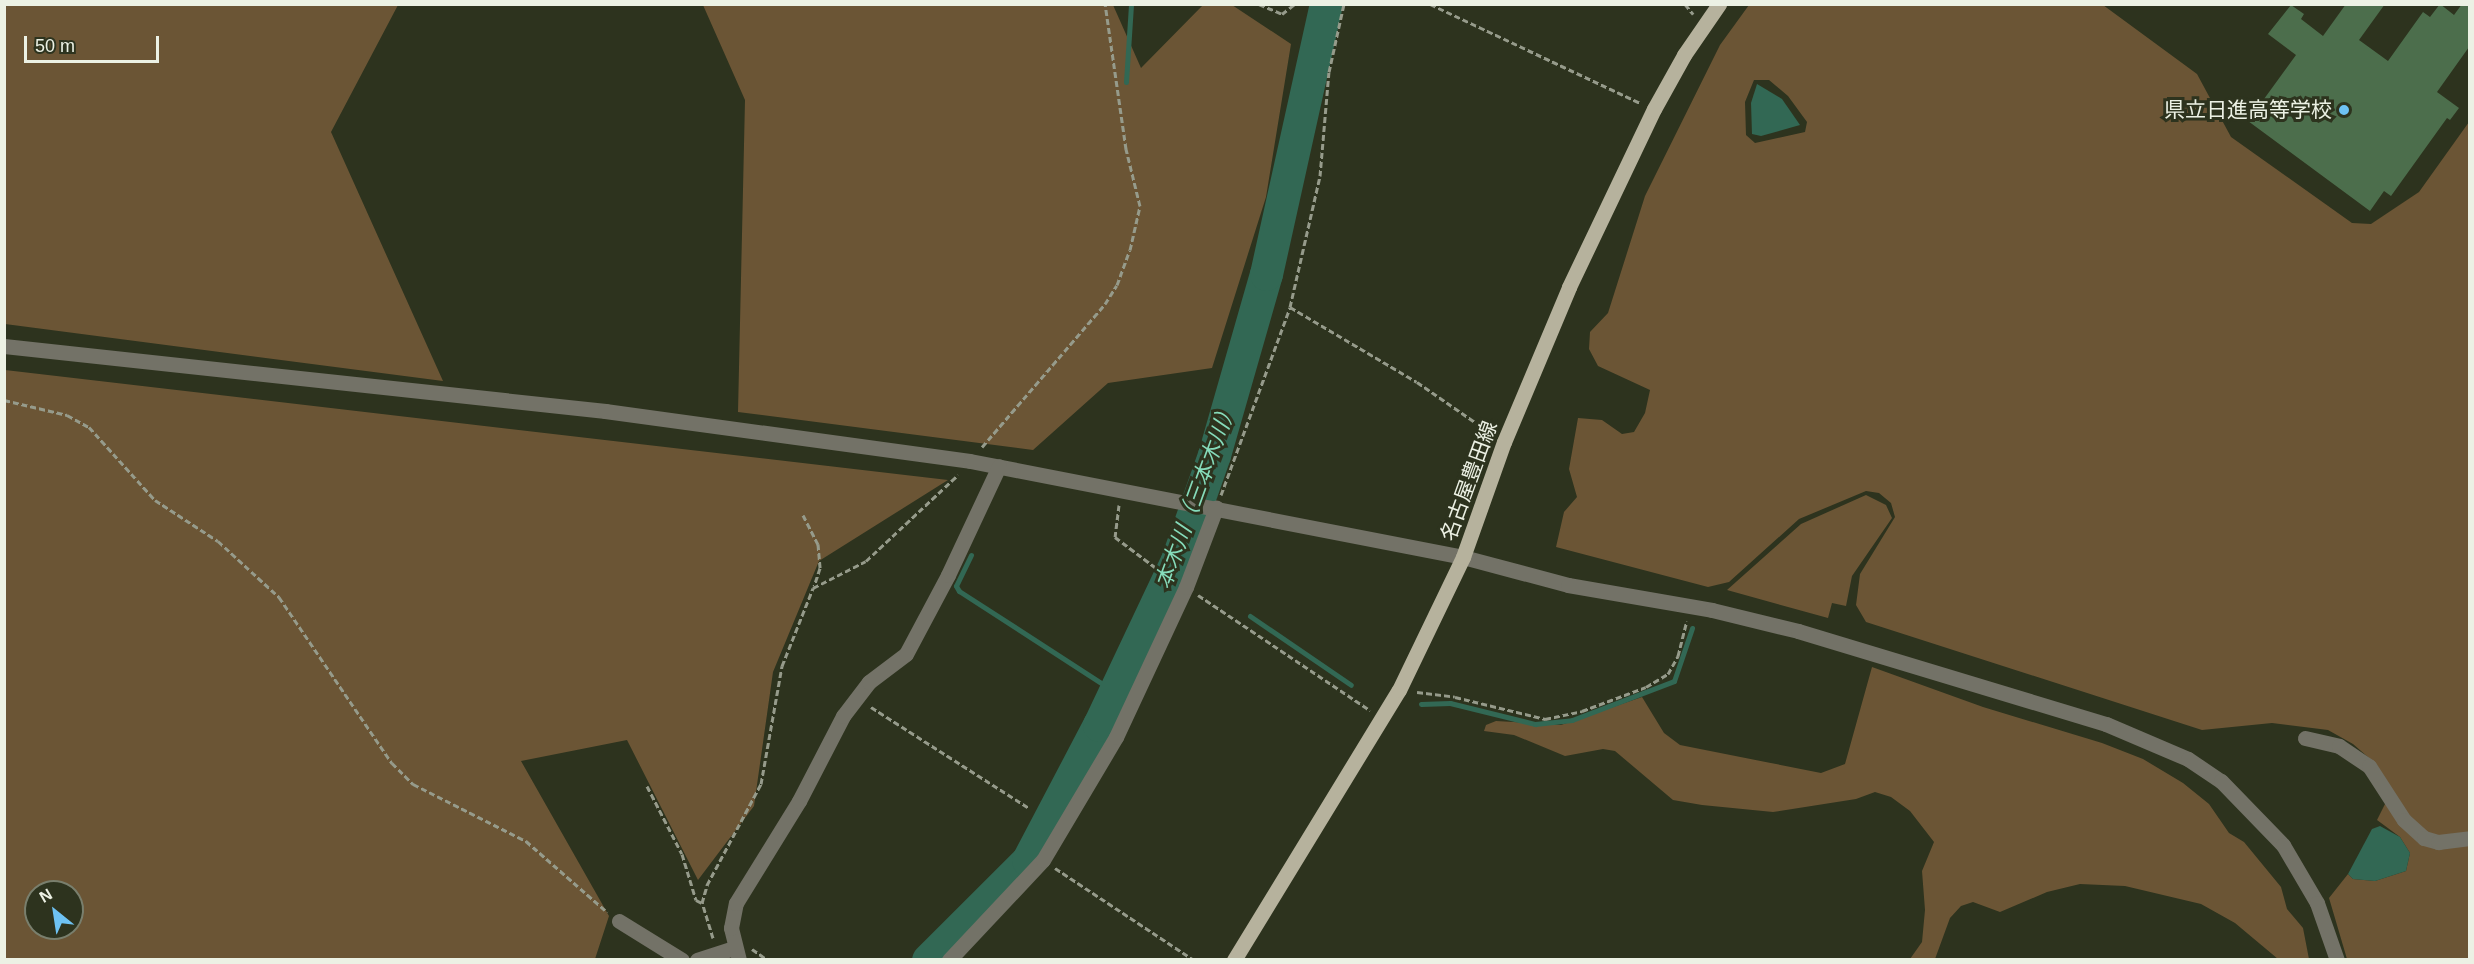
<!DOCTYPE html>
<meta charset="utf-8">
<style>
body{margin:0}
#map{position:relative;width:2474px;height:964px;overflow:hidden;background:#2d331e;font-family:Arial,"Noto Sans JP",sans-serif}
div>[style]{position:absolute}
.green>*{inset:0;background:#6b5535}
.water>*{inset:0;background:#326854}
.stream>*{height:5px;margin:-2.5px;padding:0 2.5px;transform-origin:2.5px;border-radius:2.5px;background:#326854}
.river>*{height:33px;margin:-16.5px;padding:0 16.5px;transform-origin:16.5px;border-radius:16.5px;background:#326854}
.building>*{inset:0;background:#4c6e4c}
.path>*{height:3px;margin-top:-1.5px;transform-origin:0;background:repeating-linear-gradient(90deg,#969b8b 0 6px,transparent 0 9px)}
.minor>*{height:15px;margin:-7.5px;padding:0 7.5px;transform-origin:7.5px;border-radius:7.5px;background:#737267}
.major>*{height:15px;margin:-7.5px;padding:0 7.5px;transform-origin:7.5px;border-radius:7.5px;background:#b6b29d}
.dots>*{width:16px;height:16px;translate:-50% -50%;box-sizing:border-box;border:3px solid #2d331e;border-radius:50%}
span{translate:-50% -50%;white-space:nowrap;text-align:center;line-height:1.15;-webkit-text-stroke:6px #2d331e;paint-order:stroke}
.poi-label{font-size:21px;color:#ecf1e4}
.right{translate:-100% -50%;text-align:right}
.street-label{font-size:21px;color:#ecf1e4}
.water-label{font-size:22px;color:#86dcbb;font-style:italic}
.frame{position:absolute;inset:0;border:6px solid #ecf1e4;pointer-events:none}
.north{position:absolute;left:24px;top:880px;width:60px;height:60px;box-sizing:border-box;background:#2d331e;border:2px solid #797f6d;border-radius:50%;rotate:330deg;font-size:16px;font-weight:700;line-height:24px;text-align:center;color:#ecf1e4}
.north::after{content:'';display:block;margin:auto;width:21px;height:27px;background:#6ec2f3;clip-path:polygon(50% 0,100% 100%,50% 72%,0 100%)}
.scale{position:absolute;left:24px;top:36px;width:135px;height:27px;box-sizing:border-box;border:3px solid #ecf1e4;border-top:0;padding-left:8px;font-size:18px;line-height:21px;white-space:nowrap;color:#ecf1e4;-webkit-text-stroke:4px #2d331e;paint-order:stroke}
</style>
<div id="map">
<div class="green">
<div style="clip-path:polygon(5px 4px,398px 5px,331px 132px,443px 381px,5px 324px)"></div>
<div style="clip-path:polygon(703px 5px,1113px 5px,1141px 68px,1203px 5px,1232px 5px,1291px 44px,1266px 197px,1212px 368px,1108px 383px,1033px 450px,738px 412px,745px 100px)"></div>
<div style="clip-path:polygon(evenodd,1749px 5px,2103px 5px,2197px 74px,2231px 137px,2352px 223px,2371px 224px,2419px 192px,2469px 122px,2469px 834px,2437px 836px,2424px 831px,2409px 818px,2376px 764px,2353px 744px,2328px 730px,2272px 723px,2202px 730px,1866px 622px,1856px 605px,1860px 574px,1895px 517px,1891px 503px,1879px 493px,1866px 491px,1799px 519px,1729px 582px,1708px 587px,1556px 547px,1564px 512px,1577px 497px,1569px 469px,1578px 418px,1602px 420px,1622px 434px,1634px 432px,1645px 413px,1650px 390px,1598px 366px,1589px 349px,1590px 332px,1608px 313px,1645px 196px,1720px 45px,1749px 5px,1754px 80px,1769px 80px,1788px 96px,1807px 122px,1805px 132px,1755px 143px,1746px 135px,1745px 102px,1754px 80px)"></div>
<div style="clip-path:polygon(evenodd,5px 370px,948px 480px,819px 561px,773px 672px,754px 806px,698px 880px,627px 740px,521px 761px,609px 916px,595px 959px,5px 959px,5px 370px,36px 892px,72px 892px,72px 928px,36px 928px,36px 892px)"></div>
<div style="clip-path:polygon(1866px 495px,1886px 505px,1892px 518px,1852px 576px,1846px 606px,1832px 603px,1828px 618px,1727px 590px,1801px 524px)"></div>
<div style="clip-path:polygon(1872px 667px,1983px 707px,2102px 743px,2143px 759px,2183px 783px,2209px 804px,2229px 833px,2244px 842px,2281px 887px,2287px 909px,2303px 928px,2309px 959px,2278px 959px,2235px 923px,2201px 904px,2125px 886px,2080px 884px,2047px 892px,2000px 912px,1973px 902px,1961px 906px,1950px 918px,1935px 959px,1910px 959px,1922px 942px,1925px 910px,1922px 871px,1934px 842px,1910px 811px,1891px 797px,1875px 792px,1856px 799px,1773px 812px,1702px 805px,1673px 800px,1615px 751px,1603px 749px,1565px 756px,1514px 735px,1484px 731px,1486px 725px,1496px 721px,1561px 725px,1642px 697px,1664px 733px,1680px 745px,1821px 773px,1845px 764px)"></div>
<div style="clip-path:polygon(2386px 802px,2406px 830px,2469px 841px,2469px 959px,2347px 959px,2329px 898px,2348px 874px,2353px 879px,2375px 881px,2406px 871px,2410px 853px,2400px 837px,2377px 820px)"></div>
</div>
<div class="water">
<div style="clip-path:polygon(1757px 84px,1782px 99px,1800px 125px,1761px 136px,1752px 134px,1751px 103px)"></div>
<div style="clip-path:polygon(2380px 826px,2400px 837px,2410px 853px,2406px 871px,2375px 881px,2353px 879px,2348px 874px,2372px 829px)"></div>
</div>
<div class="stream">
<div style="left:1126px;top:82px;width:78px;rotate:-86.3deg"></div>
<div style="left:971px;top:555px;width:34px;rotate:116deg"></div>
<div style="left:956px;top:586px;width:6px;rotate:59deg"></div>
<div style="left:959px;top:591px;width:186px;rotate:32.9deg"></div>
<div style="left:1250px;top:616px;width:122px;rotate:34.3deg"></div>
<div style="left:1421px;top:704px;width:29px;rotate:-2deg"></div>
<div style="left:1450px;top:703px;width:88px;rotate:13.9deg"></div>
<div style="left:1535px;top:724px;width:37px;rotate:-6deg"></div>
<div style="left:1572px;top:720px;width:109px;rotate:-20.9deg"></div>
<div style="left:1674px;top:681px;width:56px;rotate:-71.2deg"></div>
</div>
<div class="river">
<div style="left:928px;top:960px;width:141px;rotate:-45deg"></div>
<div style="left:1028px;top:860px;width:153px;rotate:-62.3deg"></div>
<div style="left:1099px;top:725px;width:183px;rotate:-64.7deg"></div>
<div style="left:1177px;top:560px;width:111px;rotate:-70.6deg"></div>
<div style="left:1214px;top:455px;width:188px;rotate:-74deg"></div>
<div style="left:1266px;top:274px;width:277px;rotate:-77.5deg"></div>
</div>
<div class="building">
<div style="clip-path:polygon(2346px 4px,2385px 4px,2359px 40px,2388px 61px,2423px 12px,2430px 17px,2440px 4px,2454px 15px,2462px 4px,2469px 4px,2469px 47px,2437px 92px,2459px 108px,2450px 120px,2447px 118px,2391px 196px,2384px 191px,2370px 211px,2248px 121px,2296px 55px,2268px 34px,2291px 5px,2304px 14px,2301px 19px,2323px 36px)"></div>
</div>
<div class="path">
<div style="left:1259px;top:4px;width:25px;rotate:23deg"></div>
<div style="left:1282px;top:14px;width:16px;rotate:-38deg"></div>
<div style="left:1430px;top:4px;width:232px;rotate:25.2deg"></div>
<div style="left:1685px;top:4px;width:13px;rotate:51deg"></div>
<div style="left:1290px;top:307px;width:147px;rotate:30.6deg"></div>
<div style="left:1417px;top:382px;width:91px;rotate:34.7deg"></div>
<div style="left:4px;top:400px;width:65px;rotate:13.4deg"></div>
<div style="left:67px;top:415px;width:25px;rotate:29deg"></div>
<div style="left:89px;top:427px;width:98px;rotate:47.9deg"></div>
<div style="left:155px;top:500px;width:75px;rotate:33.1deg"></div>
<div style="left:218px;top:541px;width:83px;rotate:42.6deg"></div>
<div style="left:279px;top:597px;width:201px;rotate:55.8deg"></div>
<div style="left:392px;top:763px;width:30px;rotate:45deg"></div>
<div style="left:413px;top:784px;width:127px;rotate:26.8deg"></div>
<div style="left:526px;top:841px;width:108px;rotate:41.2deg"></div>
<div style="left:982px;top:447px;width:189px;rotate:-49.3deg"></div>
<div style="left:1105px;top:304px;width:22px;rotate:-58deg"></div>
<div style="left:1117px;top:285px;width:37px;rotate:-70deg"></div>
<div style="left:1130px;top:250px;width:45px;rotate:-77.2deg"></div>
<div style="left:1140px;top:206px;width:59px;rotate:-103.8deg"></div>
<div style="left:1126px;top:149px;width:147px;rotate:-98.2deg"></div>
<div style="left:1221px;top:495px;width:200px;rotate:-69.8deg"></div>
<div style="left:1290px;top:307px;width:134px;rotate:-77.1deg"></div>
<div style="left:1320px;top:176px;width:104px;rotate:-85.1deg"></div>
<div style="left:1329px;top:72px;width:70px;rotate:-77.6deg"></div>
<div style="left:1119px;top:505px;width:32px;rotate:97deg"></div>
<div style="left:1115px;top:537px;width:71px;rotate:37deg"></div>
<div style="left:803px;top:515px;width:33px;rotate:63deg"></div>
<div style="left:818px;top:544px;width:24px;rotate:85deg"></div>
<div style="left:820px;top:568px;width:19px;rotate:108deg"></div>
<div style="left:1198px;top:595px;width:207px;rotate:33.8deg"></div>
<div style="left:1417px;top:692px;width:38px;rotate:7deg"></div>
<div style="left:1455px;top:697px;width:93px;rotate:13.7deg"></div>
<div style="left:1545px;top:719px;width:38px;rotate:-12deg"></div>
<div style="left:1582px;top:711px;width:68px;rotate:-20.6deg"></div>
<div style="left:1646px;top:687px;width:26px;rotate:-31deg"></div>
<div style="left:1668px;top:674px;width:21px;rotate:-61deg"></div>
<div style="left:1678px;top:656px;width:36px;rotate:-76deg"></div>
<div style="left:871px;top:707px;width:188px;rotate:32.6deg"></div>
<div style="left:647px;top:786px;width:76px;rotate:62.8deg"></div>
<div style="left:682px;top:854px;width:48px;rotate:73.1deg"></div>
<div style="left:696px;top:900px;width:7px;rotate:27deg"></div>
<div style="left:1055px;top:868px;width:167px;rotate:33.5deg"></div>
<div style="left:713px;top:938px;width:37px;rotate:-107deg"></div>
<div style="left:702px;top:903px;width:19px;rotate:-74deg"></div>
<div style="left:707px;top:885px;width:115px;rotate:-61.9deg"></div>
<div style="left:761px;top:784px;width:120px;rotate:-79.9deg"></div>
<div style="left:782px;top:666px;width:84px;rotate:-68.3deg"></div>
<div style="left:813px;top:588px;width:59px;rotate:-27deg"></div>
<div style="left:866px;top:561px;width:126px;rotate:-43.1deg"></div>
<div style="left:752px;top:949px;width:19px;rotate:35deg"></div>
</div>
<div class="minor">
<div style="left:4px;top:346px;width:605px;rotate:6.17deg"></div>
<div style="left:605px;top:411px;width:368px;rotate:7.8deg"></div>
<div style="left:970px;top:461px;width:502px;rotate:11.02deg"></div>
<div style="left:1463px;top:557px;width:109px;rotate:14.9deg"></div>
<div style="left:1568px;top:585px;width:146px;rotate:9.8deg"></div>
<div style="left:1712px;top:610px;width:89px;rotate:13.7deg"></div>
<div style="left:1798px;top:631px;width:322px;rotate:16.8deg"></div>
<div style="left:2106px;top:724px;width:89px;rotate:23.1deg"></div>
<div style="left:2188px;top:759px;width:40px;rotate:34deg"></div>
<div style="left:2221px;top:781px;width:89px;rotate:45.9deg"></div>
<div style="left:2283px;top:845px;width:67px;rotate:59.6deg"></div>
<div style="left:2317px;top:903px;width:60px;rotate:70.7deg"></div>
<div style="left:2305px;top:738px;width:35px;rotate:13deg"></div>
<div style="left:2339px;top:746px;width:36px;rotate:34deg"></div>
<div style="left:2369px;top:766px;width:64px;rotate:57.1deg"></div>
<div style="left:2404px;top:820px;width:27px;rotate:42deg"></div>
<div style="left:2424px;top:838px;width:15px;rotate:16deg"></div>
<div style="left:2438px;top:842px;width:32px;rotate:-7deg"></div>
<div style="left:619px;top:921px;width:74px;rotate:31.8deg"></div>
<div style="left:697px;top:960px;width:39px;rotate:-18deg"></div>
<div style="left:739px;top:960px;width:33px;rotate:-104deg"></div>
<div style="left:731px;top:928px;width:25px;rotate:-79deg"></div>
<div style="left:736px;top:903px;width:120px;rotate:-58.3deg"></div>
<div style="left:799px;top:801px;width:96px;rotate:-62.6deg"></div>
<div style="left:843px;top:716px;width:43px;rotate:-52.6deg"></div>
<div style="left:869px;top:682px;width:46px;rotate:-37.1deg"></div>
<div style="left:906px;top:654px;width:89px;rotate:-62deg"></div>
<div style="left:948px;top:575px;width:120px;rotate:-64.9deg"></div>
<div style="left:949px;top:960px;width:137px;rotate:-46.8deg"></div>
<div style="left:1043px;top:860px;width:143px;rotate:-59.3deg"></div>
<div style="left:1116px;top:737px;width:166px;rotate:-65deg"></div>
<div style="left:1186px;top:587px;width:85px;rotate:-69.2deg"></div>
</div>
<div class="major">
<div style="left:1234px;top:960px;width:316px;rotate:-58.6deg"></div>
<div style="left:1399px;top:690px;width:148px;rotate:-64.3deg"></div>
<div style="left:1463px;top:557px;width:122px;rotate:-70.4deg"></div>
<div style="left:1504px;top:442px;width:168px;rotate:-67.2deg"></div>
<div style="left:1569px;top:287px;width:197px;rotate:-64.5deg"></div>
<div style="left:1654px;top:109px;width:62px;rotate:-60.9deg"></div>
<div style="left:1684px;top:55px;width:62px;rotate:-55.5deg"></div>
</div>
<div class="dots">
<div style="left:2344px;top:110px;background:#6ec2f3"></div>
</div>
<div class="poi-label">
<span class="right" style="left:2332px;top:110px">県立日進高等学校</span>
</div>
<div class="street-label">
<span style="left:1469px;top:481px;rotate:-70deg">名古屋豊田線</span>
</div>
<div class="water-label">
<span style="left:1196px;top:495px;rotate:-70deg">本木川（三本木川）</span>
</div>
<div class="frame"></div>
<div class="north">N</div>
<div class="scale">50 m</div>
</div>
